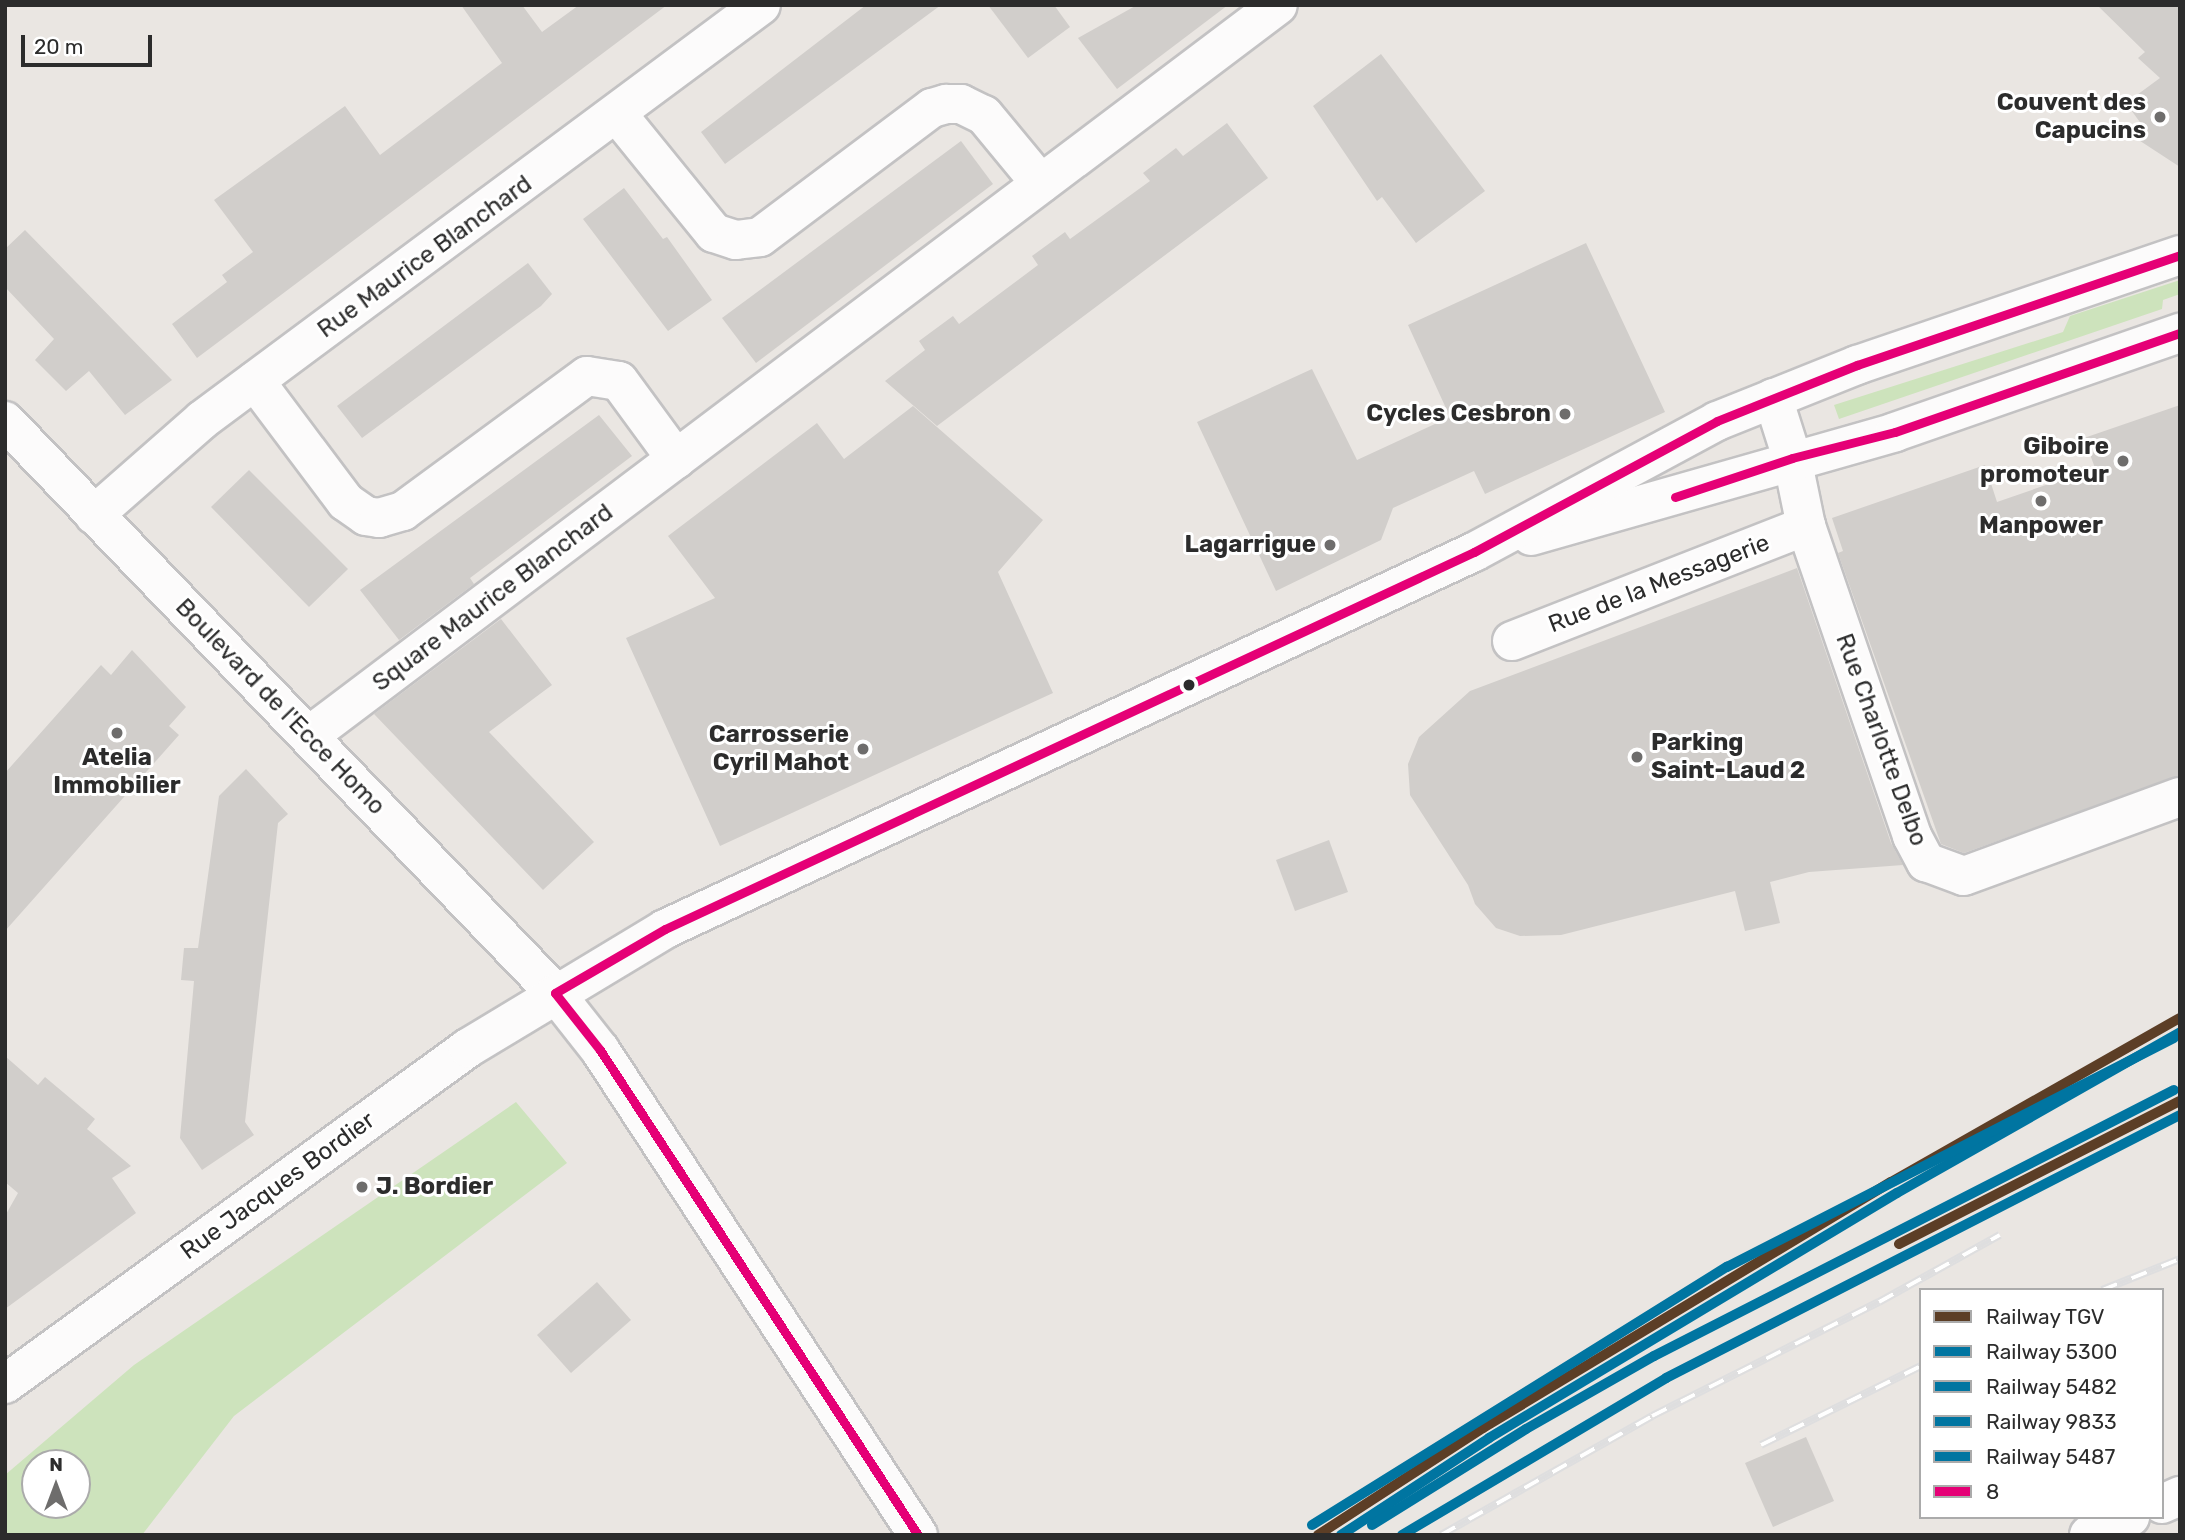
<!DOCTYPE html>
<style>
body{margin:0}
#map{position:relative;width:2185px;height:1540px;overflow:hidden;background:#eae6e2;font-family:Rubik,sans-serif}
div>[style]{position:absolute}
.green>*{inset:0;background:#cde3bc}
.building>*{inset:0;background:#d1cecb}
.roads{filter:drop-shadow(2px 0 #c3c2c3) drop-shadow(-2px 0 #c3c2c3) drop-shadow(0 2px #c3c2c3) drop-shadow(0 -2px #c3c2c3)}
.minor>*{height:38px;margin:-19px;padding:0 19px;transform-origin:19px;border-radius:19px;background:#fcfbfb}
.tertiary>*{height:38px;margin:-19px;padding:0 19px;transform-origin:19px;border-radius:19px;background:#fcfbfb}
.rail>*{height:8px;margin-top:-4px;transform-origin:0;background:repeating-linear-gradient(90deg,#fff 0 16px,#dededf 0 32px);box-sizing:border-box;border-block:2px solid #dededf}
.bus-1>*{height:9px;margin:-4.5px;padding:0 4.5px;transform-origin:4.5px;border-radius:4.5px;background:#e50076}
.rail-1>*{height:10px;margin:-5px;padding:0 5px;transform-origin:5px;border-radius:5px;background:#5c3e26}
.rail-2>*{height:10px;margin:-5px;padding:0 5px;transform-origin:5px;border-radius:5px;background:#0075a1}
.rail-3>*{height:10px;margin:-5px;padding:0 5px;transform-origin:5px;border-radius:5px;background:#0075a1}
.rail-4>*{height:10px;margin:-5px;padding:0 5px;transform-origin:5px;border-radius:5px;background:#0075a1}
.rail-5>*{height:10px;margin:-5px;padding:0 5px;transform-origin:5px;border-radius:5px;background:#0075a1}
.dots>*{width:19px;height:19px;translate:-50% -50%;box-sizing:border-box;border:4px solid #fff;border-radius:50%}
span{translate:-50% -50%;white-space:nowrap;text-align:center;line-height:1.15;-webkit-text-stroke:6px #fff;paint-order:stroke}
.poi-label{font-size:24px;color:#2c2c2c;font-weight:700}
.right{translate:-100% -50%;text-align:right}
.left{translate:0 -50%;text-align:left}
.street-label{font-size:24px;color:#2c2c2c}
.frame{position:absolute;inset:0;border:7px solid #2c2c2c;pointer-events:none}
.legend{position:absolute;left:1919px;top:1288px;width:245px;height:231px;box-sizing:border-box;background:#fff;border:2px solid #ababab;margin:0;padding:9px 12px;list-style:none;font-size:21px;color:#2c2c2c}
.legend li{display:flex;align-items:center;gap:14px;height:35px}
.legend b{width:35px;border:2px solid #ababab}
.north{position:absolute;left:21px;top:1449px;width:70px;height:70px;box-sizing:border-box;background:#fff;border:2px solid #ababab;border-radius:50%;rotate:0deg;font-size:19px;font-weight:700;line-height:28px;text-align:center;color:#2c2c2c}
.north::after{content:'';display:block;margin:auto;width:24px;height:32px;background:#6e6d6c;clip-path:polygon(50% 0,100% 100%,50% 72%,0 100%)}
.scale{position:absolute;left:21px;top:35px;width:131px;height:32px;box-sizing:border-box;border:4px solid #2c2c2c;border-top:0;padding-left:9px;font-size:21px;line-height:24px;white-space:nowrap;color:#2c2c2c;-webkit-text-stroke:5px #fff;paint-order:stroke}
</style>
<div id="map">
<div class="green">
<div style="clip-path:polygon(2180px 280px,2180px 294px,2163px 300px,2162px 309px,1839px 419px,1834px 405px,2063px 332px,2070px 316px)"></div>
<div style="clip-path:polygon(evenodd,516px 1102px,567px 1163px,234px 1416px,142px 1535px,5px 1535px,5px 1475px,134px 1365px,516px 1102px,35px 1463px,77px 1463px,77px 1505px,35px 1505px,35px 1463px)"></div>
</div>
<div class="building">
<div style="clip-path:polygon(461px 5px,522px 5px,542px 32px,579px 5px,667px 5px,197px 358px,172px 324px,227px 282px,222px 275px,253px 252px,214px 200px,345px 106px,380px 155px,502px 63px)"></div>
<div style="clip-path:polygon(866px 5px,941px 5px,725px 164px,701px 132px)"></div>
<div style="clip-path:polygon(988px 5px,1054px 5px,1070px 27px,1028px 58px)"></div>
<div style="clip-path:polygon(1137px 5px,1228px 5px,1117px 89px,1078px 38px)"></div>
<div style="clip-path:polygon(2097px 5px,2180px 5px,2180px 167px,2131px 135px,2142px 125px,2126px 103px,2160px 78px,2138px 58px,2145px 52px)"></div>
<div style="clip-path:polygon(1381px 54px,1485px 191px,1416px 243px,1382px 197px,1377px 201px,1313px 106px)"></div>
<div style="clip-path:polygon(1227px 123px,1268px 178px,937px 426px,885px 381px,925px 350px,919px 341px,953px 316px,959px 324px,1038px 265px,1032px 256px,1065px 232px,1070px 239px,1150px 181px,1143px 173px,1176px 148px,1183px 156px)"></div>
<div style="clip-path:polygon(961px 141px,993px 184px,756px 363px,722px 318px)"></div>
<div style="clip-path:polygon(624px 188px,663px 239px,667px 237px,712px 300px,668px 331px,583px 219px)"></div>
<div style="clip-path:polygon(25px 230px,172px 380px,125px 415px,89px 371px,66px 391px,35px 360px,54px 339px,5px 287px,5px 249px)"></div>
<div style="clip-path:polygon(1586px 243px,1665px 412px,1485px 494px,1474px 471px,1393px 508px,1381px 540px,1276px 591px,1197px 422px,1312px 369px,1357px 460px,1450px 417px,1408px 325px)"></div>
<div style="clip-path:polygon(528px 263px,552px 294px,541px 306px,362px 438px,337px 406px)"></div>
<div style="clip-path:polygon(2180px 405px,2180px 776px,1964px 853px,1941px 844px,1838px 553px,1843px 551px,1832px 518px,1985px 465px,1997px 502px,2095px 468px,2084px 438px)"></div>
<div style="clip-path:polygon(913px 406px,1043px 520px,998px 572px,1053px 693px,720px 846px,626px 638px,715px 598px,668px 536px,817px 423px,844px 459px)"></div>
<div style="clip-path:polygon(599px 415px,632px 456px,470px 578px,474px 584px,399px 640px,360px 590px)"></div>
<div style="clip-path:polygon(249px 470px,348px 569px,309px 607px,211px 507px)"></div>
<div style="clip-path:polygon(1797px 568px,1891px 843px,1903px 865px,1809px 872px,1770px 882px,1780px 923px,1745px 931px,1735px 891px,1561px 935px,1520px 936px,1496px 928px,1475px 904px,1468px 885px,1410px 795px,1408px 764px,1419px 737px,1470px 691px)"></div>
<div style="clip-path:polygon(501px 619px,552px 685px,489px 732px,594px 842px,543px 890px,374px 714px)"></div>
<div style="clip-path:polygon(132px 650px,186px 707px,169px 726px,179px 735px,5px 931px,5px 773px,101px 665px,111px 675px)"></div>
<div style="clip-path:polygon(246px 769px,288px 814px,278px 823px,245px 1122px,254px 1135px,202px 1170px,180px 1138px,194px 981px,181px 980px,184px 948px,198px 948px,219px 796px)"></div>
<div style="clip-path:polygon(1329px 840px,1348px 892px,1295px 911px,1276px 860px)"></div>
<div style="clip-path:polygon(5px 1056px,38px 1085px,45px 1077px,95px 1119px,87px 1129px,131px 1166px,112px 1178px,136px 1213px,5px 1309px,5px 1216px,18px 1193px,5px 1182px)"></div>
<div style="clip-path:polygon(597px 1282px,631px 1320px,571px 1373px,537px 1335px)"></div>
<div style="clip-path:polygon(1806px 1437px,1834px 1501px,1773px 1527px,1745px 1463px)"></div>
</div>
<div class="roads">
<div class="minor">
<div style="left:618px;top:115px;width:152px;rotate:50.9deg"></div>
<div style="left:714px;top:233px;width:23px;rotate:18deg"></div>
<div style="left:736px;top:240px;width:24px;rotate:-7deg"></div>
<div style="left:760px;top:237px;width:215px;rotate:-36.9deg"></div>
<div style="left:932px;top:108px;width:15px;rotate:-16deg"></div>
<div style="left:946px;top:104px;width:15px"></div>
<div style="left:961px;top:104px;width:25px;rotate:26deg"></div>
<div style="left:984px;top:115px;width:89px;rotate:50.4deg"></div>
<div style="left:255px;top:381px;width:151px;rotate:53.1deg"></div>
<div style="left:346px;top:502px;width:24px;rotate:35deg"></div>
<div style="left:366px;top:516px;width:13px;rotate:9deg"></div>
<div style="left:379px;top:518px;width:25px;rotate:-16deg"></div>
<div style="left:403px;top:511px;width:228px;rotate:-36.3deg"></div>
<div style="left:587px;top:376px;width:32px;rotate:9deg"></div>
<div style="left:619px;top:381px;width:97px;rotate:53.8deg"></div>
<div style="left:1773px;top:398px;width:63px;rotate:72.4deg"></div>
<div style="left:1792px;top:458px;width:69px;rotate:78.4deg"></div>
<div style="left:1806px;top:526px;width:328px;rotate:71.1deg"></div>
<div style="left:1912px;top:836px;width:30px;rotate:62deg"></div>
<div style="left:1926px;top:862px;width:40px;rotate:20.2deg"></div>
<div style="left:1964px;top:876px;width:230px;rotate:-20.1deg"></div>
<div style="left:94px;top:515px;width:144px;rotate:-41.3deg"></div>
<div style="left:202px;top:420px;width:696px;rotate:-36.59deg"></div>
<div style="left:1512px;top:641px;width:316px;rotate:-21.4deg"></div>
<div style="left:310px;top:735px;width:1212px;rotate:-37.02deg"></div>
<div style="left:2162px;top:1504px;width:20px;rotate:-24deg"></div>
<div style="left:2089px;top:1535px;width:45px;rotate:-23.7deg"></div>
</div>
<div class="tertiary">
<div style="left:5px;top:421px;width:794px;rotate:46.12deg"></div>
<div style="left:555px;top:993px;width:73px;rotate:51.7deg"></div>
<div style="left:600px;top:1050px;width:580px;rotate:56.75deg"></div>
<div style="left:1531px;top:536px;width:379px;rotate:-15.9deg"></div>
<div style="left:1895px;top:432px;width:302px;rotate:-19.2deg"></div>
<div style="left:5px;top:1384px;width:572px;rotate:-35.97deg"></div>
<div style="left:468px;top:1048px;width:230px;rotate:-31.1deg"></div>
<div style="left:665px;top:929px;width:893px;rotate:-24.99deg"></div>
<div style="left:1474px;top:552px;width:276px;rotate:-28.3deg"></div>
<div style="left:1717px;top:421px;width:151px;rotate:-21.8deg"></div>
<div style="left:1857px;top:365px;width:341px;rotate:-18.8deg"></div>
</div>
</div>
<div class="rail">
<div style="left:2102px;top:1290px;width:84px;rotate:-21.7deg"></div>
<div style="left:1761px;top:1445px;width:178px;rotate:-26.3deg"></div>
<div style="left:1441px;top:1535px;width:242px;rotate:-29.4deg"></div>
<div style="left:1652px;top:1416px;width:254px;rotate:-26.7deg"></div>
<div style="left:1879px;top:1302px;width:138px;rotate:-29deg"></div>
</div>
<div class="bus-1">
<div style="left:1675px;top:497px;width:123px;rotate:-18.4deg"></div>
<div style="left:1792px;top:458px;width:106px;rotate:-14.2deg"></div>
<div style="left:1895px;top:432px;width:302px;rotate:-19.2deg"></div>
<div style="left:555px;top:993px;width:127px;rotate:-30.2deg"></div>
<div style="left:665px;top:929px;width:893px;rotate:-24.99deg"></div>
<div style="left:1474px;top:552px;width:276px;rotate:-28.3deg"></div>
<div style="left:1717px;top:421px;width:151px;rotate:-21.8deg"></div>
<div style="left:1857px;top:365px;width:341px;rotate:-18.8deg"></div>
<div style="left:555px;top:993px;width:73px;rotate:51.7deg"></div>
<div style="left:600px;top:1050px;width:580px;rotate:56.75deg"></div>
</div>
<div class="rail-1">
<div style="left:1899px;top:1244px;width:315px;rotate:-27deg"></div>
<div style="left:1318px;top:1535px;width:197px;rotate:-33deg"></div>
<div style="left:1483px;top:1428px;width:476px;rotate:-31.1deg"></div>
<div style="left:1891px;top:1182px;width:332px;rotate:-29.6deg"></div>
</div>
<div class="rail-2">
<div style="left:1341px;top:1535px;width:177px;rotate:-33.2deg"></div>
<div style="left:1489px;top:1438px;width:476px;rotate:-31deg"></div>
<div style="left:1897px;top:1193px;width:326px;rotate:-29.6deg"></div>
</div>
<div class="rail-3">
<div style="left:1312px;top:1525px;width:489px;rotate:-31.9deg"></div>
<div style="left:1727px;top:1267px;width:502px;rotate:-27.13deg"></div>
</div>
<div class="rail-4">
<div style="left:1402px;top:1535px;width:307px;rotate:-30.7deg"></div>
<div style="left:1666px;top:1378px;width:577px;rotate:-27.1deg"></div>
</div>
<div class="rail-5">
<div style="left:1372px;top:1525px;width:181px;rotate:-31.9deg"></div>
<div style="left:1526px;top:1429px;width:147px;rotate:-29.7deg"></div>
<div style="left:1654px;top:1356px;width:584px;rotate:-27.09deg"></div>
</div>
<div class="dots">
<div style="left:2160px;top:117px;background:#6e6d6c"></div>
<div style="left:1565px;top:414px;background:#6e6d6c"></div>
<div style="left:2123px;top:461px;background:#6e6d6c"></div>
<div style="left:2041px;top:501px;background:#6e6d6c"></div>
<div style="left:1330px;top:545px;background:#6e6d6c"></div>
<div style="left:1189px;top:685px;background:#2c2c2c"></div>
<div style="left:117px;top:733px;background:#6e6d6c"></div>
<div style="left:863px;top:749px;background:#6e6d6c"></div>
<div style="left:1637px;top:757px;background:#6e6d6c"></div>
<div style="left:362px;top:1187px;background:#6e6d6c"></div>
</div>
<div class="poi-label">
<span class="right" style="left:2146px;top:117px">Couvent des<br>Capucins</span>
<span class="right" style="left:1551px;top:414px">Cycles Cesbron</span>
<span class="right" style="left:2109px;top:461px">Giboire<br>promoteur</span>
<span style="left:2041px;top:526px">Manpower</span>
<span class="right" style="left:1316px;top:545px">Lagarrigue</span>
<span class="right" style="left:849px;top:749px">Carrosserie<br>Cyril Mahot</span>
<span class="left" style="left:1651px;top:757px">Parking<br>Saint-Laud 2</span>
<span style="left:117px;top:772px">Atelia<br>Immobilier</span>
<span class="left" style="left:376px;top:1187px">J. Bordier</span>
</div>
<div class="street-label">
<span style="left:425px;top:257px;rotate:-36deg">Rue Maurice Blanchard</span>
<span style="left:1659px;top:584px;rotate:-21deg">Rue de la Messagerie</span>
<span style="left:493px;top:598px;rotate:-37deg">Square Maurice Blanchard</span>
<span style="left:280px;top:707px;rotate:46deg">Boulevard de l'Ecce Homo</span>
<span style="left:1881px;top:740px;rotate:70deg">Rue Charlotte Delbo</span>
<span style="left:278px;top:1186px;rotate:-36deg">Rue Jacques Bordier</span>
</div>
<div class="frame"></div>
<ul class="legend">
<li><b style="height:9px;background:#5c3e26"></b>Railway TGV</li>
<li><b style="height:9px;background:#0075a1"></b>Railway 5300</li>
<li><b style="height:9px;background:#0075a1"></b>Railway 5482</li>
<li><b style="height:9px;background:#0075a1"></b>Railway 9833</li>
<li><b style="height:9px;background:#0075a1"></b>Railway 5487</li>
<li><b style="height:9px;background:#e50076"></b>8</li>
</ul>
<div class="north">N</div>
<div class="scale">20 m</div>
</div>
